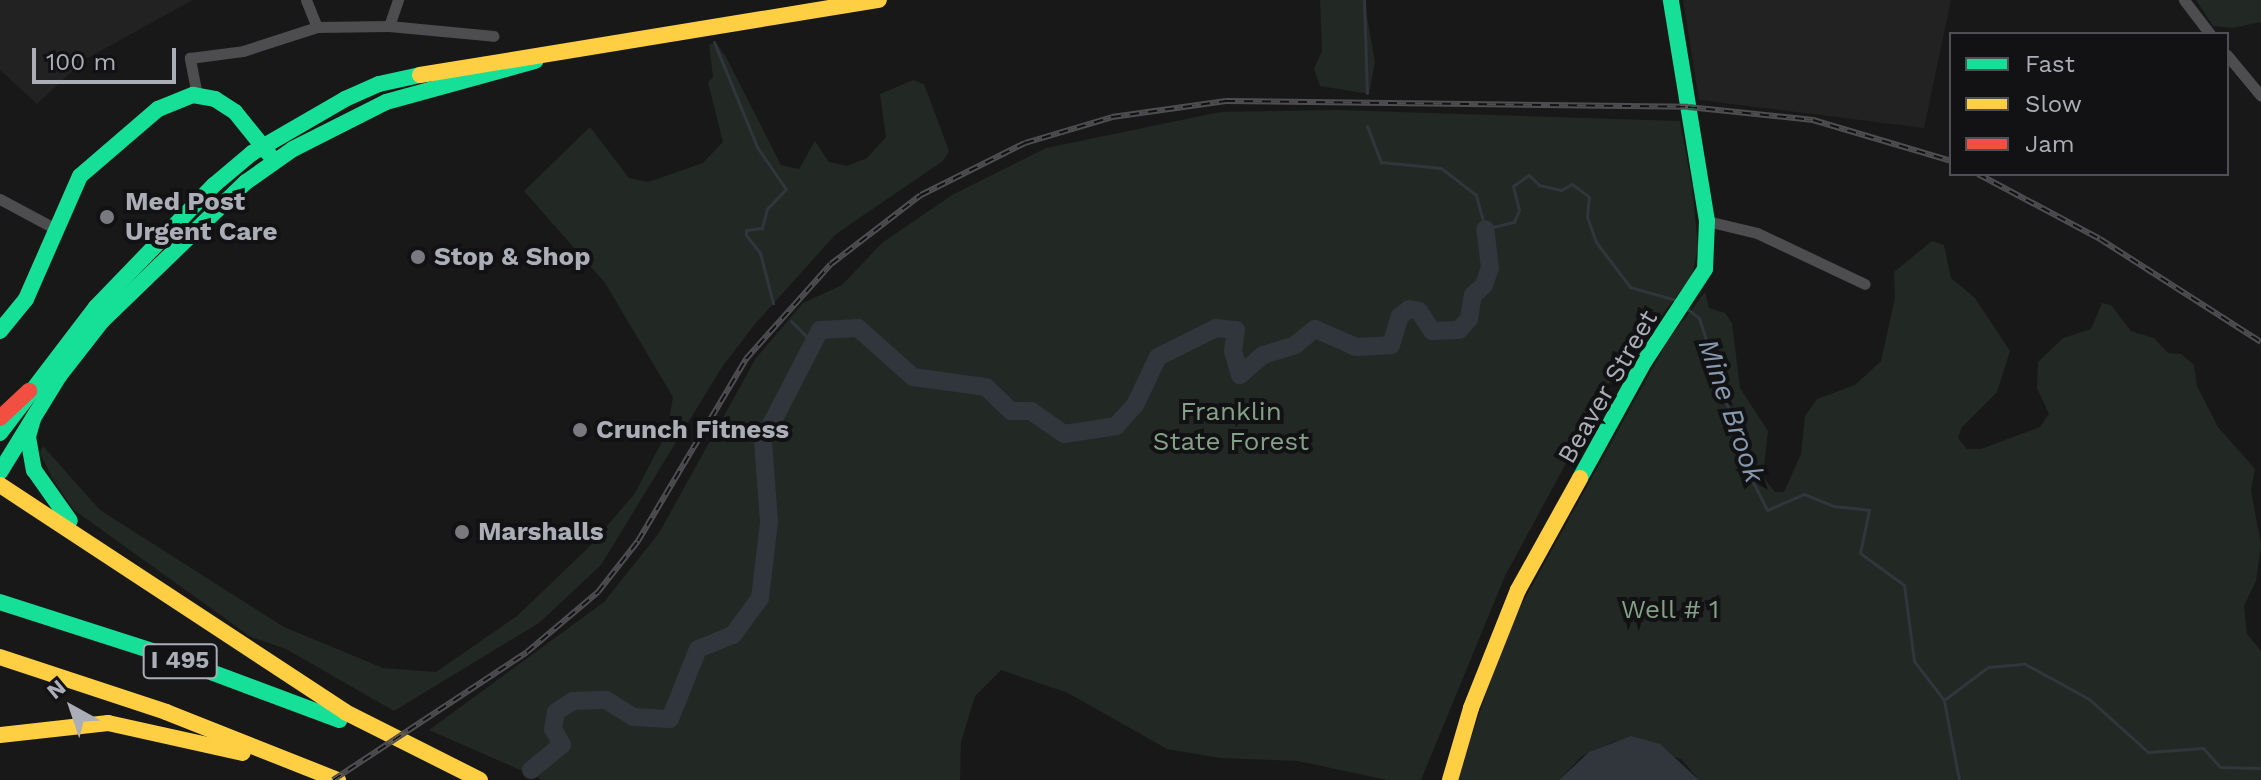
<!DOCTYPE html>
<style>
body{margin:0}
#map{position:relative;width:2261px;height:780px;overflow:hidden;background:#181818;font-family:"Work Sans",sans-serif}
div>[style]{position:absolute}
.built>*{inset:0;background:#222223}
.green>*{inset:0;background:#222823}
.water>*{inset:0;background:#30363c}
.stream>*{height:3px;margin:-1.5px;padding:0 1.5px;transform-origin:1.5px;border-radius:1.5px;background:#30363c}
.river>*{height:18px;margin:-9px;padding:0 9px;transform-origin:9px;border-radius:9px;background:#30363c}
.street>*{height:11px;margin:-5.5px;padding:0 5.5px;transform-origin:5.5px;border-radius:5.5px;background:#4d4d50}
.fast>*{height:16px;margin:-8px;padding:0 8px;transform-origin:8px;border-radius:8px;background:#16e098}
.slow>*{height:16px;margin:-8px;padding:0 8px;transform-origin:8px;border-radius:8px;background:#ffcf43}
.jam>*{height:16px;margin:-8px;padding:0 8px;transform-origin:8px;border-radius:8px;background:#f24e42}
.rail>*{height:6px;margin-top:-3px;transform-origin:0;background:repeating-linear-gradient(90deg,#121214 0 9px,#4e4e51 0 18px);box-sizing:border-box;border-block:2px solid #4e4e51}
.dots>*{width:22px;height:22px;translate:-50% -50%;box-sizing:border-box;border:4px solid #121214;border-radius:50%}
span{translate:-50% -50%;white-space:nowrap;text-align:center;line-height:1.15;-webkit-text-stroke:8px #121214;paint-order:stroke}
.shield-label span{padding:2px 6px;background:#121214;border:2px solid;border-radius:6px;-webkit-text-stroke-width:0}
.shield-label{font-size:24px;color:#abaeb7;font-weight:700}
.poi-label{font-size:26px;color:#abaeb7;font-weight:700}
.left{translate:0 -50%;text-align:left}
.street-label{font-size:26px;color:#abaeb7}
.park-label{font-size:26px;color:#84a087}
.water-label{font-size:28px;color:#8699ae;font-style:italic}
.legend{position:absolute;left:1949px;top:32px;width:280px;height:144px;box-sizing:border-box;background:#121214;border:2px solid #4f5055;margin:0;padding:10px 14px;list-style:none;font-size:24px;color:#abaeb7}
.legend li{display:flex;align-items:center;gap:16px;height:40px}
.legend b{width:40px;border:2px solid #4f5055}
.north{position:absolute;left:32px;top:668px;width:80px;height:80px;-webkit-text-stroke:6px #121214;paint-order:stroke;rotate:320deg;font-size:22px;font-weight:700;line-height:32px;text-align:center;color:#abaeb7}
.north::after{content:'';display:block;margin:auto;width:28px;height:36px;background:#abaeb7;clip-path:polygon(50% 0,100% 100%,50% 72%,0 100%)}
.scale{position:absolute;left:32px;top:48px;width:144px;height:36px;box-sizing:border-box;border:4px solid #abaeb7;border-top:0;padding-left:10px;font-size:24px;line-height:28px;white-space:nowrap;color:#abaeb7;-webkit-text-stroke:6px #121214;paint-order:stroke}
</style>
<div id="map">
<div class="built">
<div style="clip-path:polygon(0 0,193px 0,84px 60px,37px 104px,0 70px)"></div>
<div style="clip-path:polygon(1683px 0,1951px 0,1924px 128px,1699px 100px)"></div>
</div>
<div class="green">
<div style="clip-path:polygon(1320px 0,1364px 0,1375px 62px,1369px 94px,1320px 86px,1314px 69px,1322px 51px)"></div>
<div style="clip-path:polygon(2196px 0,2261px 0,2261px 22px,2233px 28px,2213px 26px)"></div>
<div style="clip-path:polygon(709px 44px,717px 44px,726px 57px,781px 165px,799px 169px,815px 141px,829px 162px,847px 166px,867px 158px,886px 137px,880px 94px,913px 80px,924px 84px,949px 151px,943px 161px,836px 234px,755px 324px,722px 367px,601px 565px,539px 623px,394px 711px,286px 649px,251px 637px,74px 510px,52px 478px,40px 453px,43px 446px,100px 510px,284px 627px,383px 668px,436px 672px,517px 616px,590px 546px,635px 493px,667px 432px,673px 397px,605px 283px,524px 191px,590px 127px,629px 178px,648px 182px,703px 163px,723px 142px,708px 82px,713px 77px)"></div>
<div style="clip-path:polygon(1337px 110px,1680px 121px,1692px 186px,1698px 247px,1692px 276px,1610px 382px,1505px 576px,1421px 780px,1387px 780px,1298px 761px,1221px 758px,1167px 749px,1068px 693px,1001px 670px,975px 696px,961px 742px,960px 780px,543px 780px,429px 730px,604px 602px,659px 533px,756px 358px,803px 303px,842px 285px,882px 243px,952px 195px,1046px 148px,1220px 112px)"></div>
<div style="clip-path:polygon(1932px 241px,1944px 245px,1951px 278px,1975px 298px,2010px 351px,1997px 392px,1962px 427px,1958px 438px,1967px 449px,1981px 449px,2040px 427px,2049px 414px,2037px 388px,2038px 362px,2063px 338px,2091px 329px,2102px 303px,2111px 305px,2131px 331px,2154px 338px,2168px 353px,2181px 354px,2194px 365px,2197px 386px,2218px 427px,2255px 469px,2251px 490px,2261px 545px,2256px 581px,2244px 606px,2247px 634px,2261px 651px,2261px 780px,1699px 780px,1681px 759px,1615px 741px,1582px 756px,1559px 780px,1457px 780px,1507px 631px,1667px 342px,1705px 292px,1709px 308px,1725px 313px,1732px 323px,1740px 388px,1768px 431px,1763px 477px,1775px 492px,1784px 492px,1801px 454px,1805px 416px,1817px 399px,1855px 385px,1881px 361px,1895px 298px,1894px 272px)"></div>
</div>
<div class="water">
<div style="clip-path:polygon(1631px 736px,1660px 744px,1699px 780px,1559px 780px,1589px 752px)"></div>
</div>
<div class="stream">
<div style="left:1364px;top:0;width:93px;rotate:88.2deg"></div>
<div style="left:714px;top:42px;width:113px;rotate:67.7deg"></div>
<div style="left:757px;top:147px;width:51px;rotate:55.4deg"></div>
<div style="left:786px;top:189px;width:28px;rotate:134deg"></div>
<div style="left:767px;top:209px;width:20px;rotate:105deg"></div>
<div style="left:762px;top:228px;width:16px;rotate:173deg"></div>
<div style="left:746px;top:230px;width:5px;rotate:90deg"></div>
<div style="left:746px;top:235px;width:23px;rotate:52deg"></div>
<div style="left:760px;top:253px;width:52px;rotate:75.4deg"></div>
<div style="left:1367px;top:126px;width:39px;rotate:69deg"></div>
<div style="left:1381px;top:162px;width:60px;rotate:5.7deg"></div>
<div style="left:1441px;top:168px;width:44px;rotate:37.6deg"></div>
<div style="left:1476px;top:195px;width:35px;rotate:75deg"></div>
<div style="left:1485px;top:229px;width:30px;rotate:-14deg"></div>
<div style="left:1514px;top:222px;width:13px;rotate:-67deg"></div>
<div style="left:1519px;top:210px;width:25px;rotate:-104deg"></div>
<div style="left:1513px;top:186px;width:19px;rotate:-35deg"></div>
<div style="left:1529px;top:175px;width:14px;rotate:45deg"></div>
<div style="left:1539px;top:185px;width:23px;rotate:13deg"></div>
<div style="left:1561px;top:190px;width:13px;rotate:-29deg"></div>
<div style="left:1572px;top:184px;width:21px;rotate:37deg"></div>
<div style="left:1589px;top:197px;width:20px;rotate:96deg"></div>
<div style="left:1587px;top:217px;width:27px;rotate:70deg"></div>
<div style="left:1596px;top:242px;width:56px;rotate:52.9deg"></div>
<div style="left:1630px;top:287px;width:48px;rotate:15.8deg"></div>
<div style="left:1685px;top:307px;width:18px;rotate:38deg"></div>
<div style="left:1699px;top:318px;width:164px;rotate:72.2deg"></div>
<div style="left:1749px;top:474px;width:40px;rotate:63.4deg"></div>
<div style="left:1767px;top:510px;width:40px;rotate:-23.4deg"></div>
<div style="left:1804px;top:494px;width:31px;rotate:22deg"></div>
<div style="left:1833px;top:506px;width:36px;rotate:6deg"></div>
<div style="left:1869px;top:510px;width:44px;rotate:101.8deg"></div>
<div style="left:1860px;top:553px;width:54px;rotate:36deg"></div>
<div style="left:1904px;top:585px;width:77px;rotate:82.5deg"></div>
<div style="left:1914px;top:661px;width:49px;rotate:52.4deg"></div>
<div style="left:1944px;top:700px;width:55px;rotate:-36.9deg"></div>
<div style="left:1988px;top:667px;width:37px;rotate:-5deg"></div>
<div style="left:2025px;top:664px;width:73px;rotate:28.7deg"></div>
<div style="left:2089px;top:699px;width:79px;rotate:41.9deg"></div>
<div style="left:2148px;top:752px;width:55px;rotate:-4.2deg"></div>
<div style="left:2203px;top:748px;width:25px;rotate:48deg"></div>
<div style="left:2220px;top:767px;width:41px;rotate:1.4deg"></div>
<div style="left:791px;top:321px;width:31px;rotate:45deg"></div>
<div style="left:1944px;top:701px;width:80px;rotate:79.2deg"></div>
</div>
<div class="river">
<div style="left:531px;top:770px;width:40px;rotate:-39deg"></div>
<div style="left:562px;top:745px;width:18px;rotate:-119deg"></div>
<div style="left:553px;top:729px;width:17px;rotate:-80deg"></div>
<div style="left:556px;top:712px;width:20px;rotate:-33deg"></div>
<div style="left:573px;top:701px;width:33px;rotate:-2deg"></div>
<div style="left:606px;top:700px;width:32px;rotate:32deg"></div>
<div style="left:633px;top:717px;width:37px;rotate:3deg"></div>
<div style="left:670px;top:719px;width:75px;rotate:-68.2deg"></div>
<div style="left:698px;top:649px;width:38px;rotate:-22deg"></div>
<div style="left:733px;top:635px;width:46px;rotate:-53.9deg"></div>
<div style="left:760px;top:598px;width:77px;rotate:-83.2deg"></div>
<div style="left:769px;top:522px;width:82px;rotate:-94.2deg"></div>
<div style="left:763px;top:440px;width:124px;rotate:-62.6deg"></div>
<div style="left:820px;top:330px;width:38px;rotate:-3deg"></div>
<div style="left:858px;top:328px;width:74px;rotate:41.7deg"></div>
<div style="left:913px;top:377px;width:74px;rotate:7.8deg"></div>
<div style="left:986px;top:387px;width:35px;rotate:44deg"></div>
<div style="left:1011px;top:411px;width:20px"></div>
<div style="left:1031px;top:411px;width:40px;rotate:34.9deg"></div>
<div style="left:1064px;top:434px;width:53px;rotate:-8.7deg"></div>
<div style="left:1116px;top:426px;width:28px;rotate:-48deg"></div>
<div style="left:1135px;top:405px;width:53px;rotate:-64.4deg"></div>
<div style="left:1158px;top:357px;width:65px;rotate:-26.6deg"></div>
<div style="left:1216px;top:328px;width:20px;rotate:6deg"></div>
<div style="left:1236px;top:330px;width:21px;rotate:98deg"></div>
<div style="left:1233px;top:351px;width:25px;rotate:74deg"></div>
<div style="left:1240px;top:375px;width:30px;rotate:-41deg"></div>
<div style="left:1263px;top:355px;width:34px;rotate:-17deg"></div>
<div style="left:1295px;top:345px;width:26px;rotate:-39deg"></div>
<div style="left:1315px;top:329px;width:45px;rotate:23.7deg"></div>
<div style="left:1356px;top:347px;width:35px;rotate:-3deg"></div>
<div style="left:1391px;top:345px;width:30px;rotate:-73deg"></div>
<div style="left:1400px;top:316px;width:11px;rotate:-38deg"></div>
<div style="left:1409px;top:309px;width:10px;rotate:11deg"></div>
<div style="left:1419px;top:311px;width:24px;rotate:57deg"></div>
<div style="left:1432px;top:331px;width:27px;rotate:-2deg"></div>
<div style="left:1459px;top:330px;width:15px;rotate:-48deg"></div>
<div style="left:1469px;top:319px;width:24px;rotate:-81deg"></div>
<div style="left:1473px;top:295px;width:15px;rotate:-42deg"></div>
<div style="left:1484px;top:285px;width:18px;rotate:-71deg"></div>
<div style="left:1490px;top:268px;width:39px;rotate:-97deg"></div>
</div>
<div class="street">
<div style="left:306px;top:0;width:29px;rotate:68deg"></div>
<div style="left:2184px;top:0;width:43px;rotate:52.6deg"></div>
<div style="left:389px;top:26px;width:28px;rotate:-71deg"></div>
<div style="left:2227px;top:55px;width:53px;rotate:50.3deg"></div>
<div style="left:197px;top:95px;width:38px;rotate:-101deg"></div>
<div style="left:190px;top:58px;width:53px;rotate:-7.5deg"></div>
<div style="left:243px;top:51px;width:78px;rotate:-18deg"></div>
<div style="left:317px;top:27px;width:72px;rotate:-0.8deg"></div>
<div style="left:389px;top:26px;width:105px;rotate:5.4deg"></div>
<div style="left:0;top:199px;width:61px;rotate:28.2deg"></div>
<div style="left:1707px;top:221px;width:51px;rotate:13.5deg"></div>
<div style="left:1757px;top:233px;width:119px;rotate:25.3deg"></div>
</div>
<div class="fast">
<div style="left:0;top:331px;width:41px;rotate:-50.9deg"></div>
<div style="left:26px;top:299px;width:134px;rotate:-66.3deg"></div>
<div style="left:80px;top:176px;width:103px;rotate:-40.7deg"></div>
<div style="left:158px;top:109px;width:38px;rotate:-22deg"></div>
<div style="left:193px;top:95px;width:22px;rotate:10deg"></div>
<div style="left:215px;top:99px;width:24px;rotate:33deg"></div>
<div style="left:235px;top:112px;width:54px;rotate:51deg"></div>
<div style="left:33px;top:419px;width:19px;rotate:106deg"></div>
<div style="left:28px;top:437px;width:34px;rotate:80deg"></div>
<div style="left:34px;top:470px;width:62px;rotate:54.8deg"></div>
<div style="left:0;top:433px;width:158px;rotate:-52.7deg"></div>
<div style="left:96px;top:307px;width:170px;rotate:-46deg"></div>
<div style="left:214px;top:185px;width:50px;rotate:-40.1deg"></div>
<div style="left:252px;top:153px;width:108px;rotate:-30.1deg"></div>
<div style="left:345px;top:99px;width:37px;rotate:-24deg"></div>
<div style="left:379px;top:84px;width:42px;rotate:-12.4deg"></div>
<div style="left:0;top:472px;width:113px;rotate:-58.4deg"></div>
<div style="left:59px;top:376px;width:70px;rotate:-52deg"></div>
<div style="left:102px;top:321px;width:200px;rotate:-44deg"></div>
<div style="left:246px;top:182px;width:57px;rotate:-35.1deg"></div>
<div style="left:293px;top:149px;width:104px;rotate:-26.8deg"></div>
<div style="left:386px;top:102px;width:155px;rotate:-15.4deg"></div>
<div style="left:1580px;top:478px;width:132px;rotate:-61.1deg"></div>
<div style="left:1644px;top:362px;width:111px;rotate:-56.7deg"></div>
<div style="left:1705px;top:269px;width:48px;rotate:-87.6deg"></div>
<div style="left:1707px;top:221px;width:224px;rotate:-99.3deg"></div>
<div style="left:0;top:602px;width:176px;rotate:17.8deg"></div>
<div style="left:168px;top:656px;width:183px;rotate:20.5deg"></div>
</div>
<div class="slow">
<div style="left:420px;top:75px;width:465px;rotate:-9.3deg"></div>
<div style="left:0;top:485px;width:413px;rotate:33.3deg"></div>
<div style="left:345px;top:712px;width:151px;rotate:26.7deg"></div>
<div style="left:0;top:657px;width:175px;rotate:18.3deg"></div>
<div style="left:166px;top:712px;width:185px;rotate:21.6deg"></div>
<div style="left:0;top:735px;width:109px;rotate:-6.3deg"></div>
<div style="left:108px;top:723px;width:138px;rotate:12.5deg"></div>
<div style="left:1450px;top:780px;width:75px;rotate:-73.7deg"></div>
<div style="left:1471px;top:708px;width:127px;rotate:-68.3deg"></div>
<div style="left:1518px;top:590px;width:128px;rotate:-61deg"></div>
</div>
<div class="jam">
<div style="left:0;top:418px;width:40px;rotate:-43deg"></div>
</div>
<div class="rail">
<div style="left:1978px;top:174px;width:138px;rotate:28deg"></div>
<div style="left:2100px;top:239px;width:191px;rotate:32.6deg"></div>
<div style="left:333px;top:780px;width:232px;rotate:-33.4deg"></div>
<div style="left:527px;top:652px;width:93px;rotate:-40.2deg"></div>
<div style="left:598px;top:592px;width:65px;rotate:-51.9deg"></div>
<div style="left:638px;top:541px;width:212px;rotate:-59.3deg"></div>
<div style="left:746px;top:359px;width:127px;rotate:-48.2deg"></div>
<div style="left:831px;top:264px;width:113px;rotate:-37.5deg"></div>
<div style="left:921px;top:195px;width:116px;rotate:-26.6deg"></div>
<div style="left:1025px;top:143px;width:91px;rotate:-16.6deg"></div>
<div style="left:1112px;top:117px;width:115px;rotate:-8deg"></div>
<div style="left:1226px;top:101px;width:462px;rotate:0.7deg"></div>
<div style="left:1688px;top:107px;width:126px;rotate:5.9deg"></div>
<div style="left:1813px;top:120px;width:144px;rotate:16.5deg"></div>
</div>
<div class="dots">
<div style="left:107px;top:217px;background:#787a7f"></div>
<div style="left:418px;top:257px;background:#787a7f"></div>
<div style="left:580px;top:430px;background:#787a7f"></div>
<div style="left:462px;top:532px;background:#787a7f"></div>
</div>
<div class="shield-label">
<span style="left:180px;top:661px">I 495</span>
</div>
<div class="poi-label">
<span class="left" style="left:125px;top:217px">Med Post<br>Urgent Care</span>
<span class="left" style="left:434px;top:257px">Stop &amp; Shop</span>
<span class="left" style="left:596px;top:430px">Crunch Fitness</span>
<span class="left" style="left:478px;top:532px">Marshalls</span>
</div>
<div class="street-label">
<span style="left:1608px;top:387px;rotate:-60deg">Beaver Street</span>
</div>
<div class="park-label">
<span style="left:1231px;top:427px">Franklin<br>State Forest</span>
<span style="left:1670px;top:610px">Well # 1</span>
</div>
<div class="water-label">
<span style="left:1731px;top:411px;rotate:71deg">Mine Brook</span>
</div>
<ul class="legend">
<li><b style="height:10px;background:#16e098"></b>Fast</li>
<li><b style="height:10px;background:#ffcf43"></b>Slow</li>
<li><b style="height:10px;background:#f24e42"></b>Jam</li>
</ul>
<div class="north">N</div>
<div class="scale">100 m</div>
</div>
